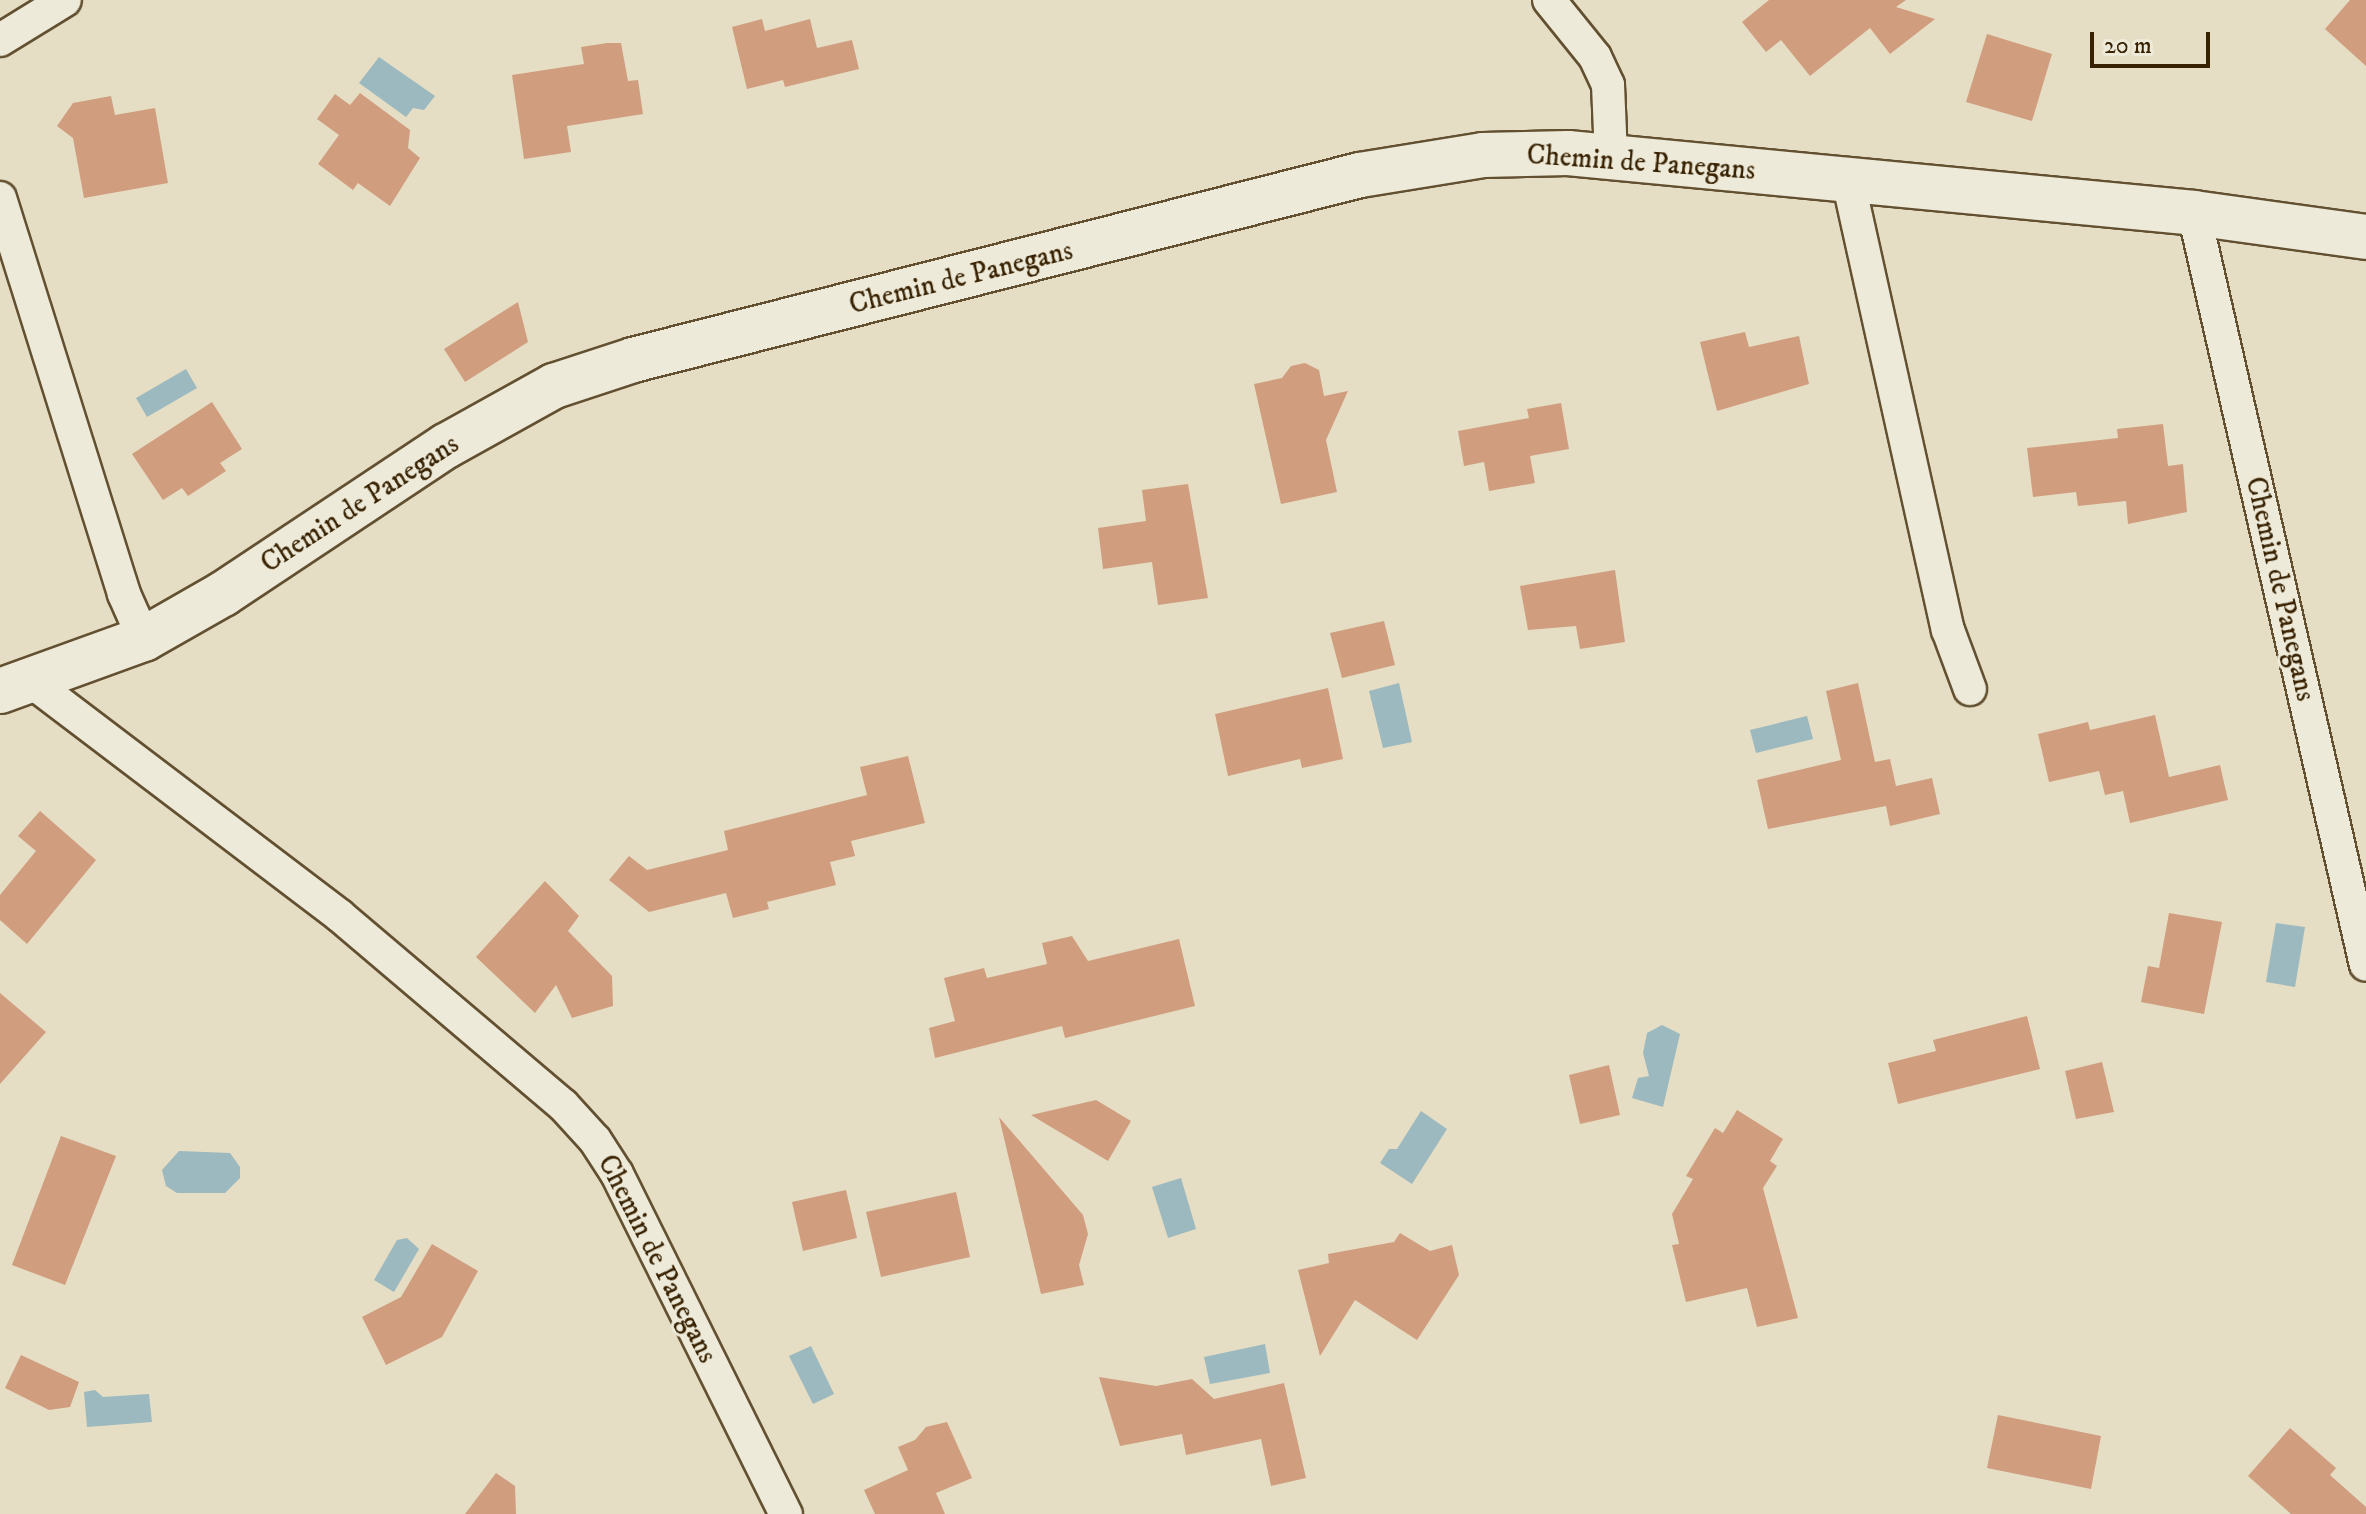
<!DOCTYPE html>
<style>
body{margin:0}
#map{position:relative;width:2366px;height:1514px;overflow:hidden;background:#e5dec4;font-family:"IM FELL DW Pica",serif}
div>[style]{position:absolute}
.water>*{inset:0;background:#9bb9bf}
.building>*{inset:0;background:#d09d7e}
.roads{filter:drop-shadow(2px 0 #625031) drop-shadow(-2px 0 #625031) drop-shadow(0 2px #625031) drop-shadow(0 -2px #625031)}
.street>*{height:32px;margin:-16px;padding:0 16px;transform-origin:16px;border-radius:16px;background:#eeead9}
.secondary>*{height:44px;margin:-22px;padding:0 22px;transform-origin:22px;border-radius:22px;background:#eeead9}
span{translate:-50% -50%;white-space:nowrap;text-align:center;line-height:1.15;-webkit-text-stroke:6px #eeead9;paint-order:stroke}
.street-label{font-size:28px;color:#372100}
.scale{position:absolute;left:2090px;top:32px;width:120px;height:36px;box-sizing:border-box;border:4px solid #372100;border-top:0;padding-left:10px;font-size:24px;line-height:28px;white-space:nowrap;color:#372100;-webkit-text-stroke:6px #eeead9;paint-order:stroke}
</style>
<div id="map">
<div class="water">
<div style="clip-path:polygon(379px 57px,435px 96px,424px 110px,413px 108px,406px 117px,359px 83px)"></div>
<div style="clip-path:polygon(186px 369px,197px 388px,147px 417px,136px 398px)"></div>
<div style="clip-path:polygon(1399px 683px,1412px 742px,1383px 748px,1369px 691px)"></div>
<div style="clip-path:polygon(1807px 716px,1813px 739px,1756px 753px,1750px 730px)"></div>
<div style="clip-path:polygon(2276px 923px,2305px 927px,2295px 987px,2266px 982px)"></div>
<div style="clip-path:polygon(1662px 1025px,1680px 1034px,1663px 1107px,1632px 1098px,1638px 1078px,1649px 1076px,1643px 1053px,1647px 1033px)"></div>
<div style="clip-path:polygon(1421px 1111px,1447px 1129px,1412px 1184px,1380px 1163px,1389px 1149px,1397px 1149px)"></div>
<div style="clip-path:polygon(179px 1151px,230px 1153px,240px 1167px,240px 1178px,225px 1193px,177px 1193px,166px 1186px,162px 1170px)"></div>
<div style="clip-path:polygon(1181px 1178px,1196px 1229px,1168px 1238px,1152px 1187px)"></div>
<div style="clip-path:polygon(407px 1238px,419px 1249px,394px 1292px,374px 1280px,397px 1240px)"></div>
<div style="clip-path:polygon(1265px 1344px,1270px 1373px,1210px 1384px,1204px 1357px)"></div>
<div style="clip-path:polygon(811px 1346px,834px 1394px,813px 1404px,789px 1356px)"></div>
<div style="clip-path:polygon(95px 1390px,103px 1397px,149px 1394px,152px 1422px,87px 1427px,84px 1392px)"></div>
</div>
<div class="building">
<div style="clip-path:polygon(1769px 0,1906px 0,1896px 7px,1935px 19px,1890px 54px,1870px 28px,1810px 76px,1781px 40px,1766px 52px,1742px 22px)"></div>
<div style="clip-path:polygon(2350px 0,2366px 0,2366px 66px,2325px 29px)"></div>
<div style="clip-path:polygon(762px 19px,765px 31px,810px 19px,817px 48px,852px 40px,859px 69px,785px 87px,783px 80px,747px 89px,732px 27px)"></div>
<div style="clip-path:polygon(1987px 34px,2052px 54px,2032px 121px,1966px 102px)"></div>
<div style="clip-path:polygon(607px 43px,621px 43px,628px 81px,638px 80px,643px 114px,567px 126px,571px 152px,524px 159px,512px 75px,584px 64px,581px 47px)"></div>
<div style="clip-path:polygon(360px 93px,410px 130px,408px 148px,420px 158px,390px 206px,358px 183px,353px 190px,318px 164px,339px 135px,317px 119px,335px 94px,350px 105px)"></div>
<div style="clip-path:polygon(111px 96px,115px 115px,155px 108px,168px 183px,84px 198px,73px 138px,57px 126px,73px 103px)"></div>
<div style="clip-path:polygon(518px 302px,528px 342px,465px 382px,444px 349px)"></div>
<div style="clip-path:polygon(1745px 332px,1749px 347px,1799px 336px,1809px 384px,1717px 411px,1700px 342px)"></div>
<div style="clip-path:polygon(1305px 363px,1319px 370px,1324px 396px,1348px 391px,1326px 440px,1337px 492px,1281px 504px,1254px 384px,1282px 378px,1291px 366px)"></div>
<div style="clip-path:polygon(212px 402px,242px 449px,220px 463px,226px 471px,188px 496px,182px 488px,163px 500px,132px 454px)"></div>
<div style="clip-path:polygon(1561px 403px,1569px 449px,1530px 456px,1535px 483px,1489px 491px,1484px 462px,1464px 466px,1458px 431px,1529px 418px,1527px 409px)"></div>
<div style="clip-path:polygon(2163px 424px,2168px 466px,2183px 464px,2187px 512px,2128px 524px,2126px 501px,2078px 506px,2076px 492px,2033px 497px,2027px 448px,2118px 438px,2117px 429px)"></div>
<div style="clip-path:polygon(1188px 484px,1208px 598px,1158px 605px,1152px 562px,1103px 569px,1098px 528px,1146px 521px,1142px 490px)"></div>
<div style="clip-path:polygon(1615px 570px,1625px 642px,1580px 649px,1576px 626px,1528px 630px,1520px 586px)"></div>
<div style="clip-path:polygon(1384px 621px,1395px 665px,1342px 678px,1330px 633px)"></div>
<div style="clip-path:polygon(1858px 683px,1875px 762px,1890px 759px,1896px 786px,1932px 778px,1940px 814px,1890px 826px,1886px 806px,1768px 829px,1757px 780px,1841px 760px,1826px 691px)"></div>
<div style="clip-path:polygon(1328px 688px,1343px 759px,1302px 768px,1300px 759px,1228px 776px,1215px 714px)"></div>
<div style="clip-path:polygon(2155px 715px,2169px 777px,2220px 765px,2228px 800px,2130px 823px,2123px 791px,2105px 795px,2099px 771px,2049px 782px,2038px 734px,2088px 722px,2090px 730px)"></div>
<div style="clip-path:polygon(908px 756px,925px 823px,851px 841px,855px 856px,830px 862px,836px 885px,767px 902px,769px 909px,733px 918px,726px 893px,649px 912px,609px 880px,629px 856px,647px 870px,728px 850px,724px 831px,867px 795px,860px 767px)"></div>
<div style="clip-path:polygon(40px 811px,96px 860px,27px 944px,0 920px,0 895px,36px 851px,18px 836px)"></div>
<div style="clip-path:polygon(545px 881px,579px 916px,568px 931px,612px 976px,613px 1006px,572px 1018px,556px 985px,535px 1013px,476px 957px)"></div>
<div style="clip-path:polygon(2169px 913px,2222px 922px,2204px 1014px,2141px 1002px,2148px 966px,2159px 968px)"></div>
<div style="clip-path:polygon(1072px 936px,1088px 961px,1179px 939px,1195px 1006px,1065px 1038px,1062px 1026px,935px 1058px,929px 1028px,955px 1021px,944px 978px,984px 968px,987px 978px,1047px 964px,1042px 943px)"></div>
<div style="clip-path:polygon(0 993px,46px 1032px,0 1084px)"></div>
<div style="clip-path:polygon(2027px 1016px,2040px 1069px,1898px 1104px,1888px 1063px,1936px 1051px,1933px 1040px)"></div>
<div style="clip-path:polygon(2102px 1062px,2114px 1112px,2076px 1119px,2065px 1071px)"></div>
<div style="clip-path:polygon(1609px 1065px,1620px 1115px,1580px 1124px,1569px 1075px)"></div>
<div style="clip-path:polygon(1096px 1100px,1131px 1121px,1108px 1161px,1031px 1115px)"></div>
<div style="clip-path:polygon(1737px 1110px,1783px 1139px,1770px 1161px,1777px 1166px,1763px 1188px,1798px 1318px,1757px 1327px,1747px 1288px,1686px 1302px,1672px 1245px,1679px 1244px,1672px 1214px,1693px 1179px,1686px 1176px,1715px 1128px,1723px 1133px)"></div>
<div style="clip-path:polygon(999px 1117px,1083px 1215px,1088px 1234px,1079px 1265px,1084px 1285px,1041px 1294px)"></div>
<div style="clip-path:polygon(61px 1136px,116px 1156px,65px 1285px,12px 1265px)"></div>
<div style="clip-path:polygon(846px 1190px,857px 1238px,803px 1251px,792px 1202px)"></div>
<div style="clip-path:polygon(956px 1192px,970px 1257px,881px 1277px,866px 1212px)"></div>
<div style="clip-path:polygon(1400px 1233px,1430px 1251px,1452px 1245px,1459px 1275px,1417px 1340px,1355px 1300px,1320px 1356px,1298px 1270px,1329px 1263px,1328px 1254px,1394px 1242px)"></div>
<div style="clip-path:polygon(432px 1244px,478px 1271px,442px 1337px,386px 1365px,362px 1317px,401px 1297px)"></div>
<div style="clip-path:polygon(21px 1355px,79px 1382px,70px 1407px,49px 1410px,5px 1388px)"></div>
<div style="clip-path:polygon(1099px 1377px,1156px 1386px,1192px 1379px,1214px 1399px,1284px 1383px,1306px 1478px,1271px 1486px,1261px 1439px,1186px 1455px,1182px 1434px,1120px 1446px)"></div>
<div style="clip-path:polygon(1998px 1415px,2101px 1436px,2091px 1489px,1987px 1468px)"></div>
<div style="clip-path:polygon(947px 1422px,972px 1478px,936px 1493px,945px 1514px,875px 1514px,864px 1490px,908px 1470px,898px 1447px,915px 1440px,926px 1427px)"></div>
<div style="clip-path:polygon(2290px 1428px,2336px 1468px,2330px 1475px,2366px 1507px,2366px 1514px,2291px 1514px,2248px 1476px)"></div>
<div style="clip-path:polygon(496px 1473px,515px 1486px,516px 1514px,465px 1514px)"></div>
</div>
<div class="roads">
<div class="street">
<div style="left:1549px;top:0;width:73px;rotate:51.1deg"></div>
<div style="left:1595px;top:57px;width:31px;rotate:65deg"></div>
<div style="left:1608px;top:85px;width:71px;rotate:87.6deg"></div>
<div style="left:0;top:40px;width:76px;rotate:-31.6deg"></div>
<div style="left:1848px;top:180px;width:461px;rotate:77.5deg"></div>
<div style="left:1948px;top:630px;width:63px;rotate:69.6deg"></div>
<div style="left:0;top:198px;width:415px;rotate:72.6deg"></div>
<div style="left:124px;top:594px;width:49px;rotate:66deg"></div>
<div style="left:2194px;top:213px;width:771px;rotate:77.12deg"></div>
<div style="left:32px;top:682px;width:387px;rotate:37.2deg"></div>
<div style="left:340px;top:916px;width:292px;rotate:40.3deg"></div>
<div style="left:563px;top:1105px;width:47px;rotate:47.6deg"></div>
<div style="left:595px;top:1140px;width:40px;rotate:57.1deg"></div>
<div style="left:617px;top:1174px;width:380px;rotate:63.6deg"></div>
</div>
<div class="secondary">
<div style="left:0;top:691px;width:153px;rotate:-19.9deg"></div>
<div style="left:144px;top:639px;width:91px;rotate:-29.7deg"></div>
<div style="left:223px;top:594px;width:268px;rotate:-33.6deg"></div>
<div style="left:446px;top:446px;width:124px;rotate:-29.1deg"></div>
<div style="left:554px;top:386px;width:83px;rotate:-18.2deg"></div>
<div style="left:633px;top:360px;width:750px;rotate:-14.28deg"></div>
<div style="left:1360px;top:175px;width:125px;rotate:-9.2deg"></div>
<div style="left:1483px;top:155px;width:85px;rotate:-1.3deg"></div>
<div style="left:1568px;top:153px;width:629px;rotate:5.47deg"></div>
<div style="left:2194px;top:213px;width:174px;rotate:7.9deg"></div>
</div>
</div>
<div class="street-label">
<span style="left:1641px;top:163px;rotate:4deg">Chemin de Panegans</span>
<span style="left:961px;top:278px;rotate:-14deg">Chemin de Panegans</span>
<span style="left:360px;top:504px;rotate:-33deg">Chemin de Panegans</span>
<span style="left:2280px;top:589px;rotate:77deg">Chemin de Panegans</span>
<span style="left:657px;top:1259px;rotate:63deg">Chemin de Panegans</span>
</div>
<div class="scale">20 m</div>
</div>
